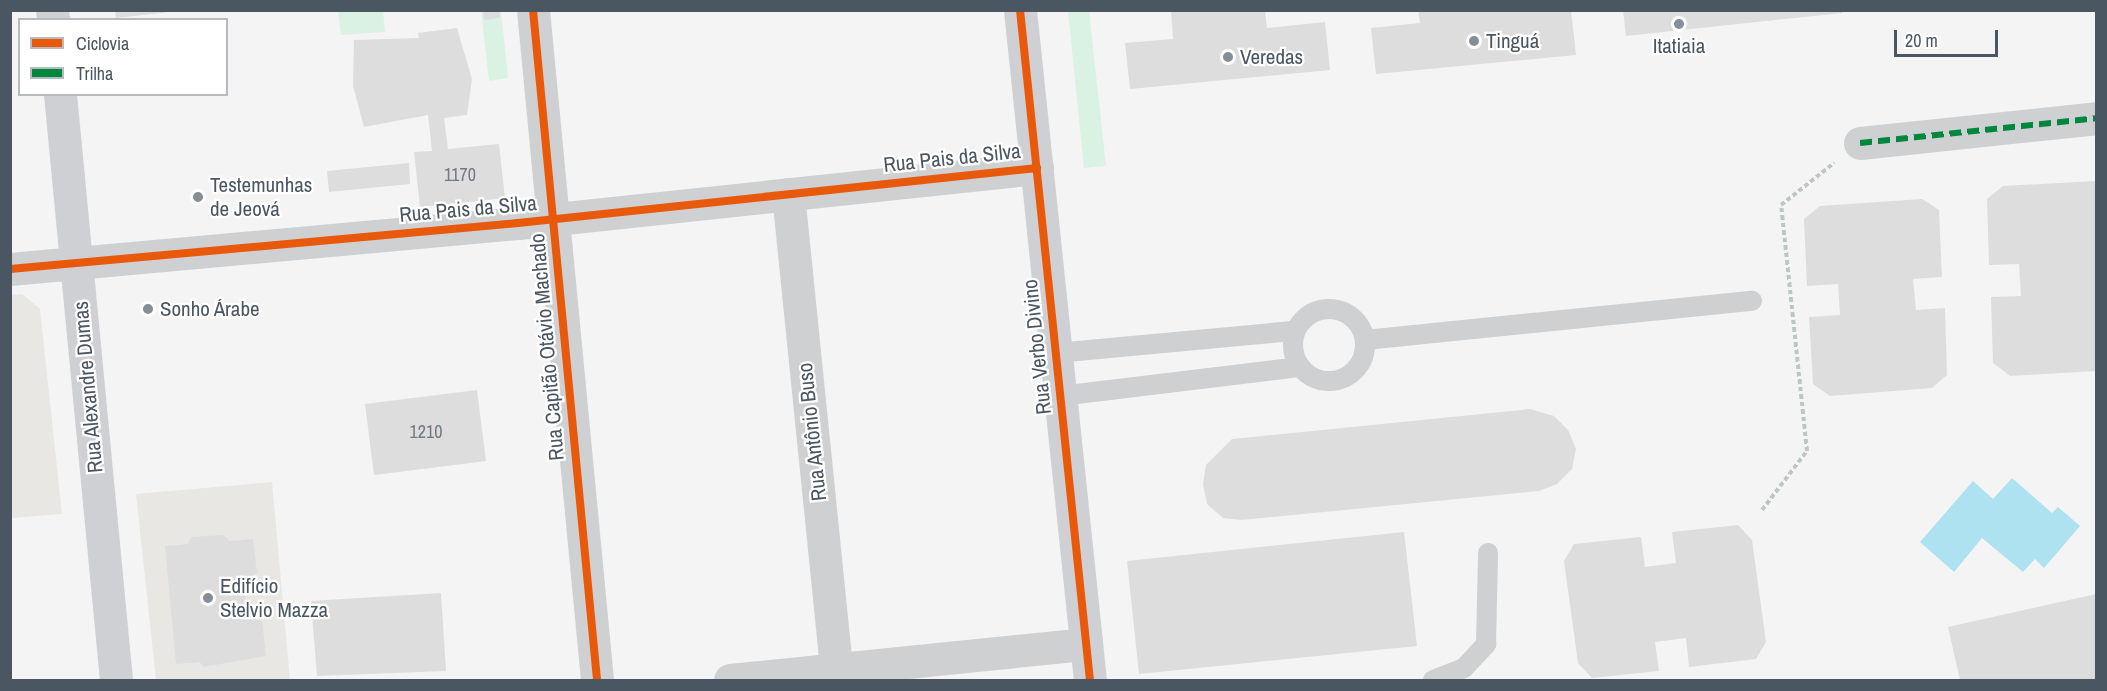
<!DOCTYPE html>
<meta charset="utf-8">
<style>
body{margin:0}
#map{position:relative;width:2107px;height:691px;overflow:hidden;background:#f4f4f4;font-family:"Archivo Narrow",sans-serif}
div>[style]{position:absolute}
.commercial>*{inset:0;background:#e8e7e3}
.green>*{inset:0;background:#d9f2e3}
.water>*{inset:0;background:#aee2f0}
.building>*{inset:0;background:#ddddde}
.path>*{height:4px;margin-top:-2px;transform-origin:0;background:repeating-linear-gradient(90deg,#bcc7c4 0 4.5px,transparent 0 7.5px)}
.lane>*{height:20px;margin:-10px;padding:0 10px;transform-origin:10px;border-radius:10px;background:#ced0d2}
.lane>.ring{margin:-10px;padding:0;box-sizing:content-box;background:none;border:20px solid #ced0d2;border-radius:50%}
.street>*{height:33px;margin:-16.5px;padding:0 16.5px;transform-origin:16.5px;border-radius:16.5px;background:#ced0d2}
.secondary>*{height:33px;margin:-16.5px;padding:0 16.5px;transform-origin:16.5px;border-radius:16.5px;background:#ced0d4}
.quiet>*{height:6px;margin-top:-3px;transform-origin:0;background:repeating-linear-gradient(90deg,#00873e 0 12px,transparent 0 18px)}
.cycleway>*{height:8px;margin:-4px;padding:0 4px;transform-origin:4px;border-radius:4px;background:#e8590c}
.dots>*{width:16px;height:16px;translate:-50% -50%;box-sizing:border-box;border:3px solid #fff;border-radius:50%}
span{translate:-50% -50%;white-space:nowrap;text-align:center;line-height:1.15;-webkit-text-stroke:4.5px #fff;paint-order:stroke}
.number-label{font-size:18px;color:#707881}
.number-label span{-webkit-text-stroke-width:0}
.poi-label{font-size:21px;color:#4a5661}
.left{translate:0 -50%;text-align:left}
.street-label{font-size:21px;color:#4a5661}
.frame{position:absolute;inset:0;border:12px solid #4a5661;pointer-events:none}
.legend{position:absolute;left:18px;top:18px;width:210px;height:78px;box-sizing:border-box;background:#fff;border:2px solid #b7bbc0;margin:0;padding:8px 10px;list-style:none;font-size:18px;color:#4a5661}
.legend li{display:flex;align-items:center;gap:12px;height:30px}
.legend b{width:30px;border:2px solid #b7bbc0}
.scale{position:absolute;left:1894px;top:30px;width:104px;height:27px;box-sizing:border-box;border:3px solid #4a5661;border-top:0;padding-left:8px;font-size:18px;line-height:21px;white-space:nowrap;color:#4a5661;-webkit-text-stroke:4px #fff;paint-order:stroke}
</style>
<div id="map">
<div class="commercial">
<div style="clip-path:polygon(22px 294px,40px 309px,62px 514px,11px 518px,11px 295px)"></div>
<div style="clip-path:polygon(272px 482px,290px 680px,156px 680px,136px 494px)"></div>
</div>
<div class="green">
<div style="clip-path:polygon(338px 11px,383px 11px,385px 32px,341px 35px)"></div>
<div style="clip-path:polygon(481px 11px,501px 11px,508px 78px,489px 81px)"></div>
<div style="clip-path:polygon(1068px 11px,1089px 11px,1106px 166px,1084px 168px)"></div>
</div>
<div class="water">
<div style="clip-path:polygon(2012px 478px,2052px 513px,2058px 507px,2080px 526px,2044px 568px,2035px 559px,2023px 572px,1982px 538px,1954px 572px,1920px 542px,1973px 481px,1993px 499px)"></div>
</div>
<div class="building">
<div style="clip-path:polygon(115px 10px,170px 10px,170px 12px,116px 18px)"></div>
<div style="clip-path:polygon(483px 10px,499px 10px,500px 18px,484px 20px)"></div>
<div style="clip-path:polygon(1171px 10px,1265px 10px,1267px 28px,1325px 22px,1330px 70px,1130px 89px,1125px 43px,1173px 39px)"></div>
<div style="clip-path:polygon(1418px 10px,1571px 10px,1576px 55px,1376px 74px,1371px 28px,1420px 23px)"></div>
<div style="clip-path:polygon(1623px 10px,1842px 10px,1842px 13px,1626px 36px)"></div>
<div style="clip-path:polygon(457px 28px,472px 79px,467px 115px,444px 118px,448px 149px,499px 144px,505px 198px,420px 207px,414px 152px,432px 151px,428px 115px,364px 127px,353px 86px,354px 40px,419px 38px,418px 33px)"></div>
<div style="clip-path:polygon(409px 163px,410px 184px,329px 192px,327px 171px)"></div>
<div style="clip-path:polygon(2096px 181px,2096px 371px,2010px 376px,1993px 363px,1991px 297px,2021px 296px,2019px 264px,1989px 265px,1987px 199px,2003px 186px)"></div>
<div style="clip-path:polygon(1922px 199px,1939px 210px,1942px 277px,1913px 279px,1916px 310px,1945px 308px,1947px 375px,1932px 388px,1830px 396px,1813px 384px,1809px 317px,1840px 315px,1838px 284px,1807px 286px,1804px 219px,1820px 206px)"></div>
<div style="clip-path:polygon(477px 390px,486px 461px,374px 475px,365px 404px)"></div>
<div style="clip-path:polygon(1530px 409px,1554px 416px,1568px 430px,1576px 449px,1572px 469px,1557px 484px,1539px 491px,1242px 520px,1223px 518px,1207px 504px,1203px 484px,1206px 465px,1232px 439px)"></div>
<div style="clip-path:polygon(1738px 525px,1752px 540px,1766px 642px,1756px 659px,1689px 667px,1686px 638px,1655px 642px,1659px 671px,1592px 678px,1578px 663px,1564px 561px,1574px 544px,1641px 537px,1645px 567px,1676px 563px,1672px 532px)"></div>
<div style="clip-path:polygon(1404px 532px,1417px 646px,1139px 674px,1127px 561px)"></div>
<div style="clip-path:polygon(224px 535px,229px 541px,253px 539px,257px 573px,243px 582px,248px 614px,262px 620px,266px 656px,203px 667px,200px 662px,176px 664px,165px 546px,188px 544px,191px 537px)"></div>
<div style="clip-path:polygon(441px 593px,446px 671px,317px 676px,311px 601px)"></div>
<div style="clip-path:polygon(2096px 594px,2096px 680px,1960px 680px,1948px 627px)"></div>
</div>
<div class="path">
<div style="left:1762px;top:510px;width:74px;rotate:-52.7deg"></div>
<div style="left:1807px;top:451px;width:247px;rotate:-96deg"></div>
<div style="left:1781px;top:205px;width:68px;rotate:-38.4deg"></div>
</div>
<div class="lane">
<div class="ring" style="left:1293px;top:309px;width:52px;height:52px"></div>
<div style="left:1365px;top:340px;width:389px;rotate:-5.8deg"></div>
<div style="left:1056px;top:353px;width:240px;rotate:-5.3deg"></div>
<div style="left:1060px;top:396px;width:242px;rotate:-6.9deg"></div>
<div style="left:1433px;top:680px;width:33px;rotate:-21deg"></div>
<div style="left:1464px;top:668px;width:33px;rotate:-47deg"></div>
<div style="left:1486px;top:644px;width:91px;rotate:-88.7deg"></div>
</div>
<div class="street">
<div style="left:533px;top:10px;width:673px;rotate:84.54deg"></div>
<div style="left:1860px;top:143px;width:237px;rotate:-6deg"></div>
<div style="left:788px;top:194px;width:478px;rotate:84.2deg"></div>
<div style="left:10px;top:269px;width:510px;rotate:-5.17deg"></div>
<div style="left:518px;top:223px;width:522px;rotate:-6.05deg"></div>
<div style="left:730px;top:680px;width:358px;rotate:-5.8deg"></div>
</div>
<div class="secondary">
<div style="left:52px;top:10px;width:10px;rotate:84deg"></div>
<div style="left:1020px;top:10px;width:674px;rotate:84.04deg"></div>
<div style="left:60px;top:94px;width:589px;rotate:84.54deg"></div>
</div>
<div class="quiet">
<div style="left:1860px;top:143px;width:237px;rotate:-6deg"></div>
</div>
<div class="cycleway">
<div style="left:533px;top:10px;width:673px;rotate:84.54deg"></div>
<div style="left:1020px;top:10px;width:674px;rotate:84.04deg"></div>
<div style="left:10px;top:269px;width:510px;rotate:-5.17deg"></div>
<div style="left:518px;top:223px;width:522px;rotate:-6.05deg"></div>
</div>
<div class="dots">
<div style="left:1679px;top:24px;background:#868d94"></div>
<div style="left:1474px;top:41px;background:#868d94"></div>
<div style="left:1228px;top:57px;background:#868d94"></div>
<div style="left:198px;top:197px;background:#868d94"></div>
<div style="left:148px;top:309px;background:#868d94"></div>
<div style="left:208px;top:598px;background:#868d94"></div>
</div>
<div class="number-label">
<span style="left:460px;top:175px">1170</span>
<span style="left:426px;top:432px">1210</span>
</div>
<div class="poi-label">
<span class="left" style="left:1486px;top:41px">Tinguá</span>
<span style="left:1679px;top:46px">Itatiaia</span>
<span class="left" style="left:1240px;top:57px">Veredas</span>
<span class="left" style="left:210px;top:197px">Testemunhas<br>de Jeová</span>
<span class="left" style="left:160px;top:309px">Sonho Árabe</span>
<span class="left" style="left:220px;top:598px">Edifício<br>Stelvio Mazza</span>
</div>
<div class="street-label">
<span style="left:952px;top:158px;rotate:-6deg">Rua Pais da Silva</span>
<span style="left:468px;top:209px;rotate:-5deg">Rua Pais da Silva</span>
<span style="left:547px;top:347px;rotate:-95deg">Rua Capitão Otávio Machado</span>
<span style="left:1037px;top:347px;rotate:-96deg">Rua Verbo Divino</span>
<span style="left:88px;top:387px;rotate:-95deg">Rua Alexandre Dumas</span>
<span style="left:812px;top:432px;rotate:-96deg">Rua Antônio Buso</span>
</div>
<div class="frame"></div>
<ul class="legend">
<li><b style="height:8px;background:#e8590c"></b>Ciclovia</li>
<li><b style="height:8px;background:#00873e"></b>Trilha</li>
</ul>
<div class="scale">20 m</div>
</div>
